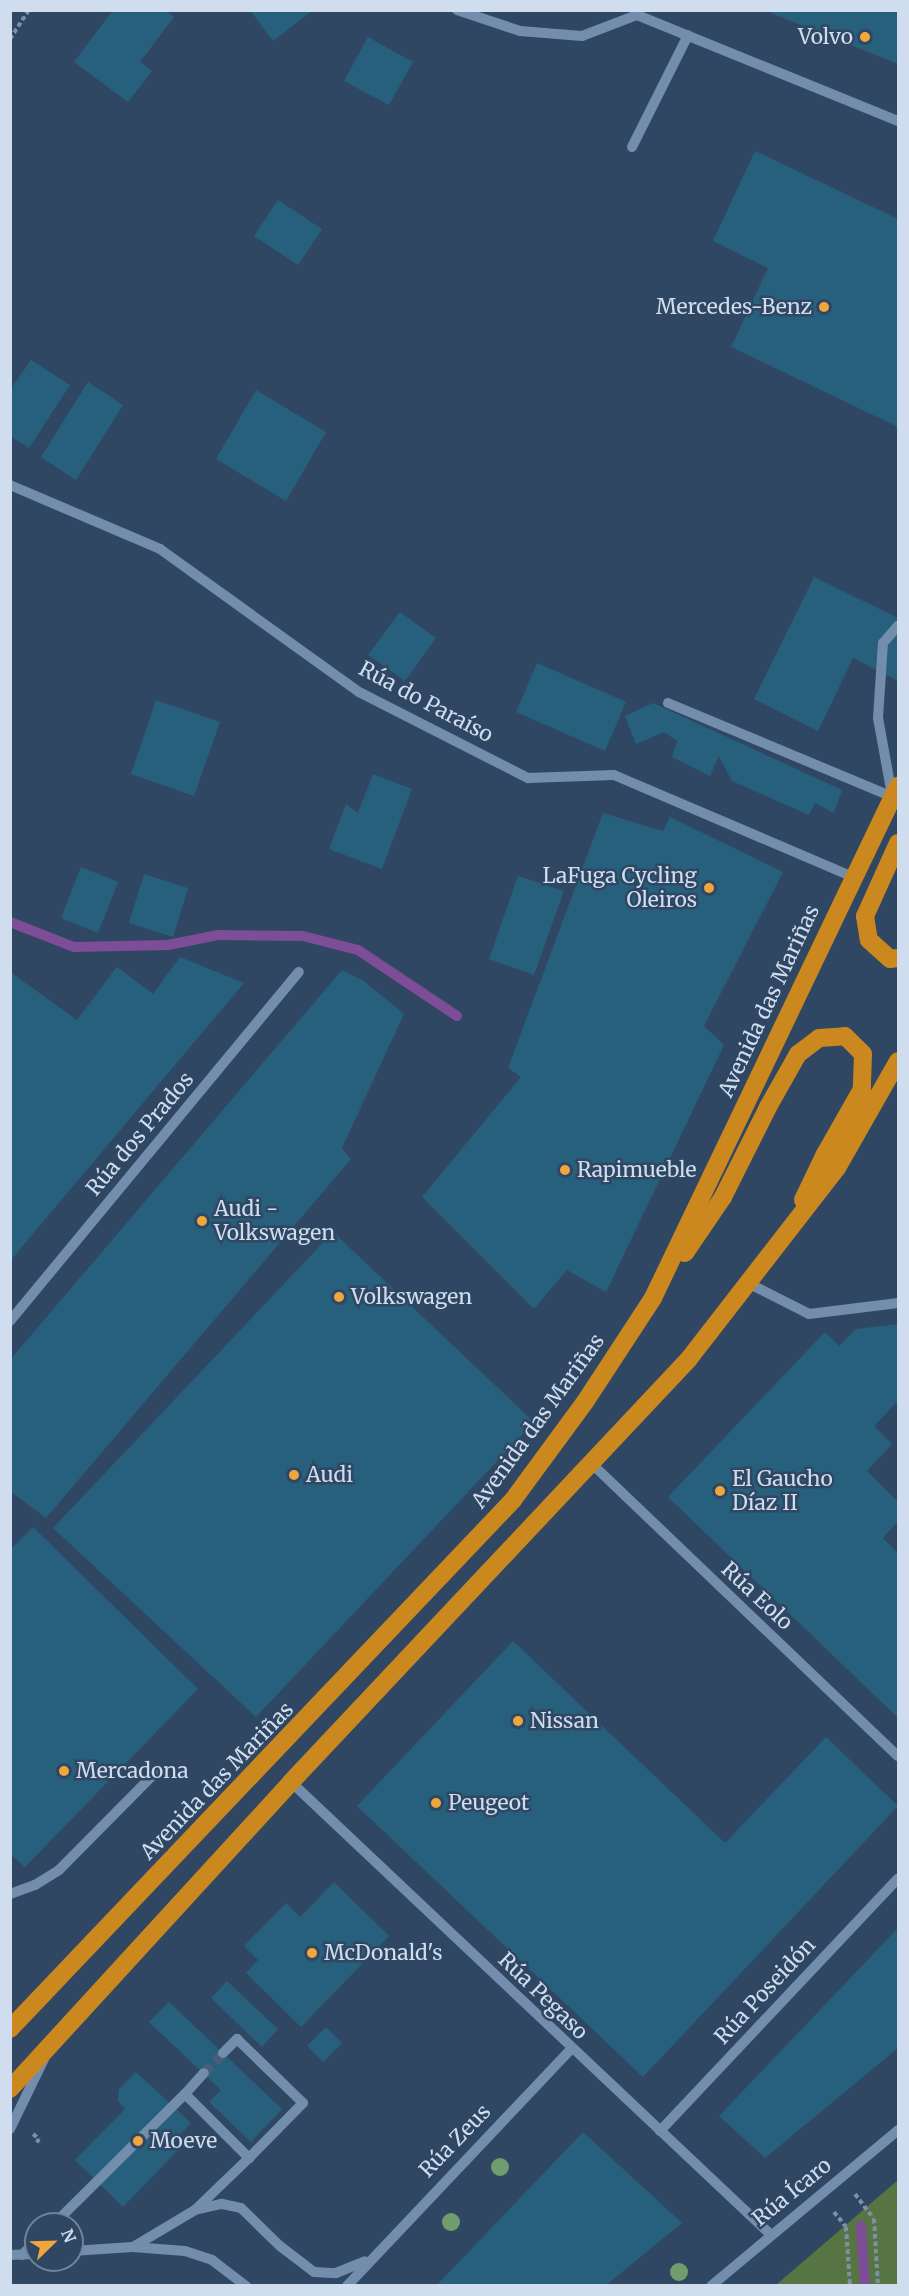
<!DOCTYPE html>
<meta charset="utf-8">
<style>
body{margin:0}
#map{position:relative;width:909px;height:2296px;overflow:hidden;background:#304763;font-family:Merriweather,serif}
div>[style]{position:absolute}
.green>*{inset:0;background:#577542}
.stream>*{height:10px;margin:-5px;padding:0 5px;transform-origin:5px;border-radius:5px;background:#7d4d97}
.building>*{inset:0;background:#27607c}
.minor-tunnel>*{height:10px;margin-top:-5px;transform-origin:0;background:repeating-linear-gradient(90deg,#485e78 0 10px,transparent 0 15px)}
.path>*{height:4px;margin-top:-2px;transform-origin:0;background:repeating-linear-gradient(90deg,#7e90a7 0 4.5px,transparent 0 7.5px)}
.minor>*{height:10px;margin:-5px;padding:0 5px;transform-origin:5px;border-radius:5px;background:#738dac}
.highway>*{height:18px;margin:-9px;padding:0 9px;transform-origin:9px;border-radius:9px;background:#ca881f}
.trees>*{width:18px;height:18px;margin:-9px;border-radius:50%;background:#719d6e}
.dots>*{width:16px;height:16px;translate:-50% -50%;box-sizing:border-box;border:3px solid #304763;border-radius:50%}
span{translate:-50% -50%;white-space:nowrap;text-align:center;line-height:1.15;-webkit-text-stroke:5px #304763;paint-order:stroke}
.poi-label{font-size:21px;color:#cfddee}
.right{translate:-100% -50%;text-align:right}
.left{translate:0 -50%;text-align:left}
.street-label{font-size:21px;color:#cfddee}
.frame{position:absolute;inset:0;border:12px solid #cfddee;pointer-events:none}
.north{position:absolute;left:24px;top:2212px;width:60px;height:60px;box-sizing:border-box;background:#304763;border:2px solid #70839b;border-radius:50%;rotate:67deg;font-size:16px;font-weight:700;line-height:24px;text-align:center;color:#cfddee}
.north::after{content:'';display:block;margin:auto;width:21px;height:27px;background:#efa73d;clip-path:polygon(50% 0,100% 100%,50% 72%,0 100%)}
</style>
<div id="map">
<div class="green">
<div style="clip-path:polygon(898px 2180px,898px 2285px,776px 2285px)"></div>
</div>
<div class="stream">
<div style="left:10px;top:922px;width:69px;rotate:21.3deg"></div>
<div style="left:74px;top:947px;width:94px;rotate:-1.2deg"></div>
<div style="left:168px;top:945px;width:51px;rotate:-11.3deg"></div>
<div style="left:218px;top:935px;width:85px;rotate:0.7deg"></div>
<div style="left:303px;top:936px;width:57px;rotate:14.3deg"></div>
<div style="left:358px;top:950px;width:119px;rotate:33.7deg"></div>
<div style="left:861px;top:2226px;width:60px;rotate:86.2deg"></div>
</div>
<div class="building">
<div style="clip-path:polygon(113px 10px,165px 10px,174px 17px,140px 62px,152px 71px,128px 102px,74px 62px)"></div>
<div style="clip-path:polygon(250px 10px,313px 10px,273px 41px)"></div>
<div style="clip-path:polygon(766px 10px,898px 10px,898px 64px,766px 11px)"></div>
<div style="clip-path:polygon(368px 37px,413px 62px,389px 105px,344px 81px)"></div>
<div style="clip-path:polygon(755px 151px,898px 219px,898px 427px,731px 347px,768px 268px,713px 241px)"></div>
<div style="clip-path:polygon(278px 200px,322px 229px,298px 265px,254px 236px)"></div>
<div style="clip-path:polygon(31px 360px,70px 385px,29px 448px,10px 436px,10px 390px)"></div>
<div style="clip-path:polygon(88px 382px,123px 405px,76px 480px,41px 457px)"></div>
<div style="clip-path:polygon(256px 390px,326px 432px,286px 501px,216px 459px)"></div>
<div style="clip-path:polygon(814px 577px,898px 618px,898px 681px,853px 658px,818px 731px,754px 699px)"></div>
<div style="clip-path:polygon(400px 612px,436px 638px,405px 681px,368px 655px)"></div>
<div style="clip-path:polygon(537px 663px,626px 702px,605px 751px,516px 712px)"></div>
<div style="clip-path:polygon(156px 700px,220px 722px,194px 796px,131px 774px)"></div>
<div style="clip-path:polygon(653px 703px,842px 790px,834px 813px,815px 803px,809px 815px,732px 781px,719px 756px,710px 776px,672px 757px,677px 741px,664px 732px,636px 744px,625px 716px)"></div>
<div style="clip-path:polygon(373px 774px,412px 789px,382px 869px,329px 849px,346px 804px,358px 813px)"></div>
<div style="clip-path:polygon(603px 813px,663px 831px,670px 817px,783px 872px,704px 1026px,724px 1045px,606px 1292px,567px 1270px,534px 1309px,422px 1197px,521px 1077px,508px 1068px)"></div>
<div style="clip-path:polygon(81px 867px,118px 882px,98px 933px,61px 918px)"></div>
<div style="clip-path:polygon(144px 874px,188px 888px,173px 937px,129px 923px)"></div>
<div style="clip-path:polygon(518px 876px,564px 891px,534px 975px,489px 959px)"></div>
<div style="clip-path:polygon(180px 957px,244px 983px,10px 1261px,10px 972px,77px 1020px,117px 967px,153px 994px)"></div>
<div style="clip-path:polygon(342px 970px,364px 981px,404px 1014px,342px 1148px,351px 1159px,46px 1518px,10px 1491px,10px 1360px)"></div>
<div style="clip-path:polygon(333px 1232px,534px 1422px,256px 1717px,53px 1528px)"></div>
<div style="clip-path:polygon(898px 1324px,898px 1401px,874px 1426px,892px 1444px,867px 1471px,898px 1502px,898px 1521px,883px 1538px,898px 1553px,898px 1718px,668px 1497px,825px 1332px,839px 1346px,856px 1329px)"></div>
<div style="clip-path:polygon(33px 1527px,198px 1689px,25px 1867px,10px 1854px,10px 1550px)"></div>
<div style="clip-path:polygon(513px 1641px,725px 1843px,826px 1737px,898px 1806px,643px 2077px,357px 1806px)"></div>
<div style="clip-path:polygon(334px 1882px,389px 1936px,301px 2027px,246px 1973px,258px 1960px,244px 1946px,286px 1903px,300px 1917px)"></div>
<div style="clip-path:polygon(898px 1928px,898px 2048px,765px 2158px,719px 2116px)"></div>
<div style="clip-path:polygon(227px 1981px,278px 2029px,262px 2047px,211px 1998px)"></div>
<div style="clip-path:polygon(169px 2002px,282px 2109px,251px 2142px,209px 2102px,221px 2090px,149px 2022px)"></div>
<div style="clip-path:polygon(326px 2027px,342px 2043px,323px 2062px,307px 2046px)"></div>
<div style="clip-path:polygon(136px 2072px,191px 2123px,175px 2140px,167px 2142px,177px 2151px,123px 2207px,75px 2160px,125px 2109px,118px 2101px,119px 2089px)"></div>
<div style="clip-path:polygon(583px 2132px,682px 2223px,605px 2286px,436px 2286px)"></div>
</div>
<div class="minor-tunnel">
<div style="left:204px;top:2073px;width:28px;rotate:-46deg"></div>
</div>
<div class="path">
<div style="left:10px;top:39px;width:35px;rotate:-57deg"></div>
<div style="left:33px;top:2134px;width:8px;rotate:40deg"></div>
<div style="left:39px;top:2139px;width:4px;rotate:124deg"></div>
<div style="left:855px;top:2194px;width:31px;rotate:53deg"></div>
<div style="left:874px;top:2219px;width:67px;rotate:86.6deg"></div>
<div style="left:834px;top:2212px;width:19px;rotate:51deg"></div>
<div style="left:846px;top:2227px;width:59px;rotate:86.1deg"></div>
</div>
<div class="minor">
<div style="left:457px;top:10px;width:66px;rotate:18.4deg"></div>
<div style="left:520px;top:31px;width:62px;rotate:4.6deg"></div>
<div style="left:582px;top:36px;width:59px;rotate:-20.9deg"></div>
<div style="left:637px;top:15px;width:282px;rotate:22.1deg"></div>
<div style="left:632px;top:147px;width:125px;rotate:-63.4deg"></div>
<div style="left:10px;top:485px;width:163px;rotate:23.1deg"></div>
<div style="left:160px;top:549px;width:245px;rotate:35.7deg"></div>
<div style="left:359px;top:692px;width:190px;rotate:27deg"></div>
<div style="left:528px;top:778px;width:86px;rotate:-2deg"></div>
<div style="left:614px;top:775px;width:260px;rotate:23.1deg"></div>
<div style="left:668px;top:703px;width:244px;rotate:22.7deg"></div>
<div style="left:892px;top:795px;width:78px;rotate:-100.3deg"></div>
<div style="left:878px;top:718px;width:75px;rotate:-86.2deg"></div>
<div style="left:883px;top:643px;width:23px;rotate:-49deg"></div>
<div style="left:748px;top:1283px;width:68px;rotate:26.9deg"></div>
<div style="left:809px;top:1314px;width:90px;rotate:-7deg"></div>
<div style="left:10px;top:1321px;width:453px;rotate:-50.4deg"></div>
<div style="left:591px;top:1463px;width:424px;rotate:43.7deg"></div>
<div style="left:291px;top:1782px;width:660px;rotate:43.34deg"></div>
<div style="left:10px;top:1894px;width:27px;rotate:-20deg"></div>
<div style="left:35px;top:1885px;width:28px;rotate:-32deg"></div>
<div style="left:59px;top:1870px;width:135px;rotate:-45.3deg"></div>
<div style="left:223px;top:2053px;width:20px;rotate:-45deg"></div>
<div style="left:237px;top:2039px;width:92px;rotate:44.1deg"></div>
<div style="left:303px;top:2103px;width:77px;rotate:134.5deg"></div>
<div style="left:185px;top:2094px;width:28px;rotate:-48deg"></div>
<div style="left:10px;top:2129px;width:78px;rotate:-64.1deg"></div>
<div style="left:660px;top:2131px;width:347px;rotate:-46.7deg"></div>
<div style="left:54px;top:2224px;width:185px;rotate:-44.8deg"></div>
<div style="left:185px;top:2094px;width:91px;rotate:45deg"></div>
<div style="left:249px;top:2158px;width:75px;rotate:136.1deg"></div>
<div style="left:133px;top:2247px;width:72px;rotate:-30.8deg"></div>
<div style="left:195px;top:2210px;width:28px;rotate:-13deg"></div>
<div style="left:222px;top:2204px;width:19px;rotate:12deg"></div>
<div style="left:241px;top:2208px;width:54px;rotate:44.3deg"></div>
<div style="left:280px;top:2246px;width:43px;rotate:37.4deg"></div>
<div style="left:314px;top:2272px;width:22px;rotate:3deg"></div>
<div style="left:336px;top:2273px;width:31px;rotate:-22deg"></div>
<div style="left:72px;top:2251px;width:61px;rotate:-3.8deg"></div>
<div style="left:133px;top:2247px;width:52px;rotate:4.4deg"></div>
<div style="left:185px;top:2251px;width:28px;rotate:18deg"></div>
<div style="left:212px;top:2260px;width:43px;rotate:37.4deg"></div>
<div style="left:10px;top:2255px;width:26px;rotate:-2deg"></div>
<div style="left:22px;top:2255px;width:20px;rotate:-45deg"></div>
<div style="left:347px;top:2286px;width:326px;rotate:-46.6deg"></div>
<div style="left:711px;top:2286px;width:244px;rotate:-39.8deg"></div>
</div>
<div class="highway">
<div style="left:898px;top:843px;width:80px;rotate:114.3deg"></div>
<div style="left:865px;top:916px;width:24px;rotate:81deg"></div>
<div style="left:869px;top:940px;width:28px;rotate:42deg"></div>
<div style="left:890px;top:959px;width:8px;rotate:-7deg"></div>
<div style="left:685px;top:1253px;width:68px;rotate:-55.8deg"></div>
<div style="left:723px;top:1197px;width:101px;rotate:-63.4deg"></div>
<div style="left:768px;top:1107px;width:61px;rotate:-60.5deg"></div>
<div style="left:798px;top:1054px;width:26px;rotate:-37deg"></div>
<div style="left:819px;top:1038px;width:26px;rotate:-4deg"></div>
<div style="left:845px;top:1036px;width:25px;rotate:45deg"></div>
<div style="left:863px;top:1054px;width:35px;rotate:92deg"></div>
<div style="left:862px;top:1089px;width:75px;rotate:119.6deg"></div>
<div style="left:825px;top:1154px;width:51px;rotate:115.6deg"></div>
<div style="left:10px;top:2029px;width:730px;rotate:-46.44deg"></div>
<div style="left:513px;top:1500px;width:122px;rotate:-53.7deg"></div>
<div style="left:585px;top:1402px;width:124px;rotate:-56.8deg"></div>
<div style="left:653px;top:1298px;width:568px;rotate:-64.43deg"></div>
<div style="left:10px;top:2089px;width:416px;rotate:-47.5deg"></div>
<div style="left:291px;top:1782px;width:579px;rotate:-46.75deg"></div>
<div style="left:688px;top:1360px;width:243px;rotate:-52.2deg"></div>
<div style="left:837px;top:1168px;width:123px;rotate:-60.3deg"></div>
</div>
<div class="trees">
<div style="left:500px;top:2167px"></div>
<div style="left:451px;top:2222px"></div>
<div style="left:679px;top:2272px"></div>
</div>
<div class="dots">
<div style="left:865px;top:37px;background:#efa73d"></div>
<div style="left:824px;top:307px;background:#efa73d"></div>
<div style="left:709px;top:888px;background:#efa73d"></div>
<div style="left:565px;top:1170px;background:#efa73d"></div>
<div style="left:202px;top:1221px;background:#efa73d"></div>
<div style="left:339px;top:1297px;background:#efa73d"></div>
<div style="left:294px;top:1475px;background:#efa73d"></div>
<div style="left:720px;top:1491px;background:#efa73d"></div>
<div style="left:518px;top:1721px;background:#efa73d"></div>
<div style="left:64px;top:1771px;background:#efa73d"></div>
<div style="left:436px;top:1803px;background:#efa73d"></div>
<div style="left:312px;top:1953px;background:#efa73d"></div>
<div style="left:138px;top:2141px;background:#efa73d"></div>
</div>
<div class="poi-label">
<span class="right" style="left:853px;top:37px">Volvo</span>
<span class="right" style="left:812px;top:307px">Mercedes-Benz</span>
<span class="right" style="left:697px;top:888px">LaFuga Cycling<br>Oleiros</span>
<span class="left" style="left:577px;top:1170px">Rapimueble</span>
<span class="left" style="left:214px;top:1221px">Audi -<br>Volkswagen</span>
<span class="left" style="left:351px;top:1297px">Volkswagen</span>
<span class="left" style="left:306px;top:1475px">Audi</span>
<span class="left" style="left:732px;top:1491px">El Gaucho<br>Díaz II</span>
<span class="left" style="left:530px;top:1721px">Nissan</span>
<span class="left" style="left:76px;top:1771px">Mercadona</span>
<span class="left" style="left:448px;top:1803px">Peugeot</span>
<span class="left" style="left:324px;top:1953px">McDonald's</span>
<span class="left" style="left:150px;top:2141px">Moeve</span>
</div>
<div class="street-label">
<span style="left:426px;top:702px;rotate:28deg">Rúa do Paraíso</span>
<span style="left:769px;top:1001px;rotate:-65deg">Avenida das Mariñas</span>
<span style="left:140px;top:1134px;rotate:-50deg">Rúa dos Prados</span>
<span style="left:538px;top:1421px;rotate:-54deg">Avenida das Mariñas</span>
<span style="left:757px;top:1596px;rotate:43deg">Rúa Eolo</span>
<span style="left:217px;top:1781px;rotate:-46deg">Avenida das Mariñas</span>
<span style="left:765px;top:1991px;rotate:-47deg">Rúa Poseidón</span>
<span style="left:543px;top:1996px;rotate:44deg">Rúa Pegaso</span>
<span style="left:455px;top:2141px;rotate:-46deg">Rúa Zeus</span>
<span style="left:792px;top:2192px;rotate:-39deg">Rúa Ícaro</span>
</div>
<div class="frame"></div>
<div class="north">N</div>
</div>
